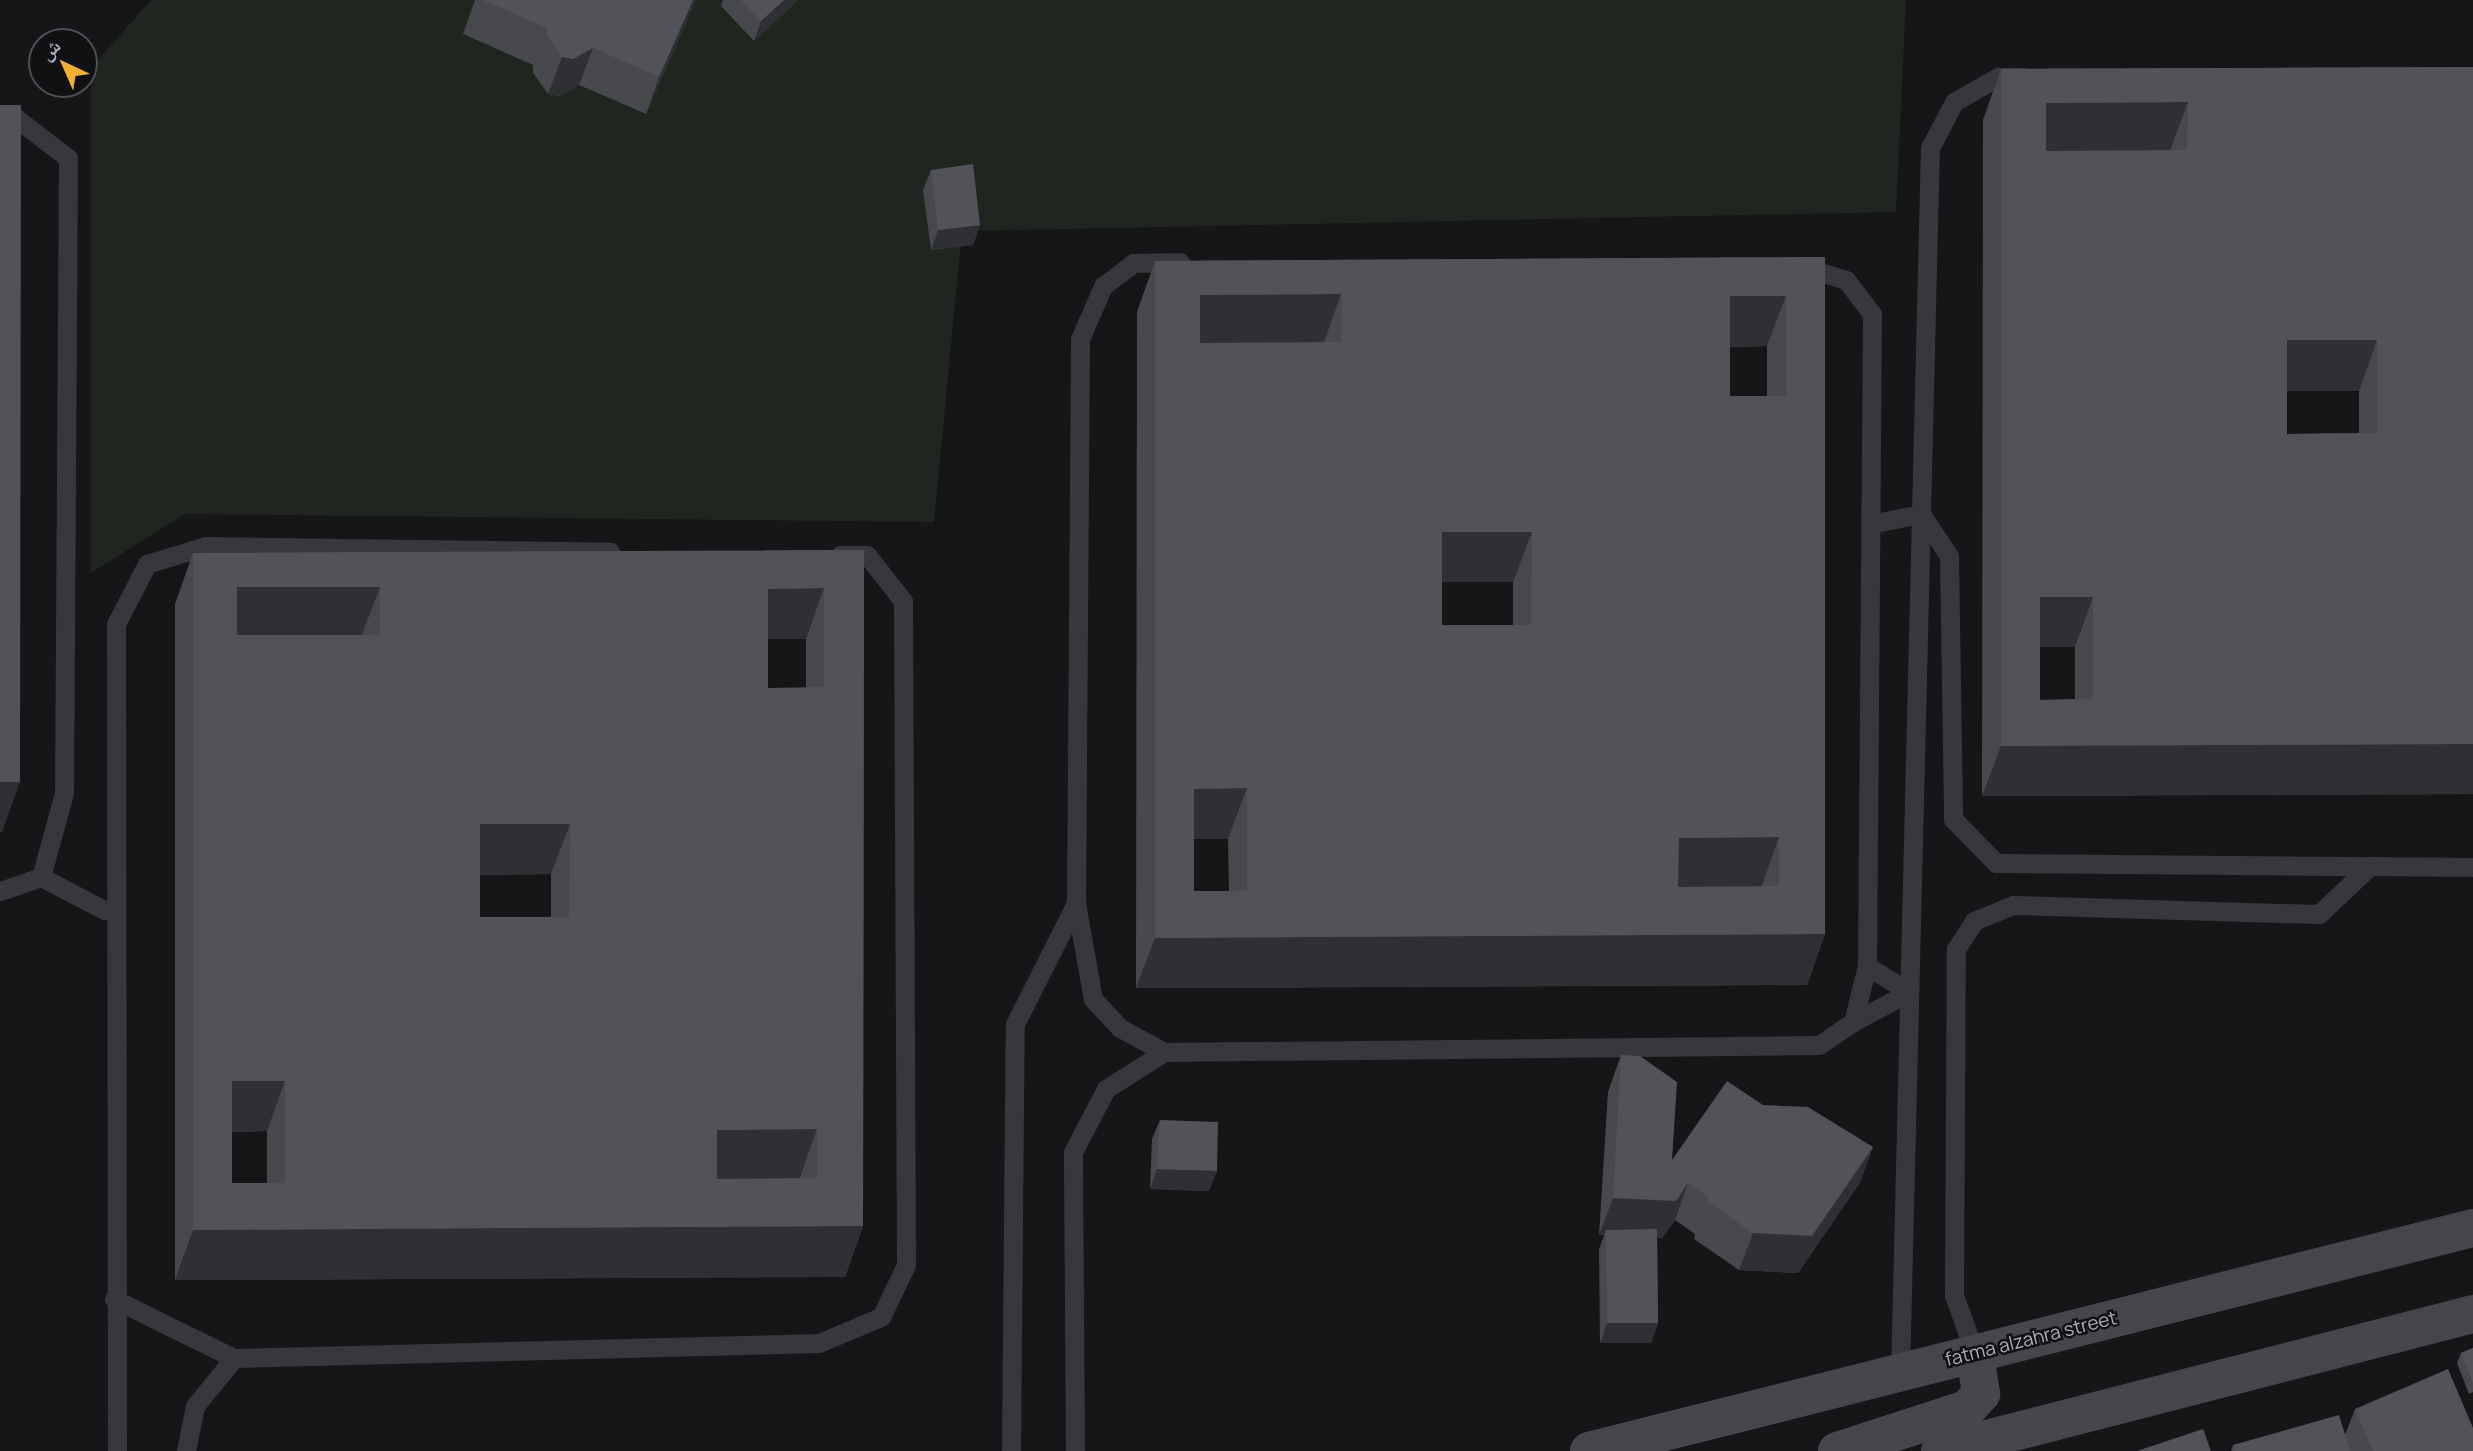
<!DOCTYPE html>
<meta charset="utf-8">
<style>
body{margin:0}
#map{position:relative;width:2473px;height:1451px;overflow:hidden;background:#161618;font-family:Manrope,"Noto Naskh Arabic",sans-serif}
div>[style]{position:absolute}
.green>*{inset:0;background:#1e261f}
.lane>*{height:19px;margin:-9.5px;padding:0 9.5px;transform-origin:9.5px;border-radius:9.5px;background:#37383d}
.secondary>*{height:38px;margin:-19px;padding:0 19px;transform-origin:19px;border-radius:19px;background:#45474d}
.wall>*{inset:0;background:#47494d}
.shaded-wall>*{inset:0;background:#2f3033}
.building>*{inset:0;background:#525359}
span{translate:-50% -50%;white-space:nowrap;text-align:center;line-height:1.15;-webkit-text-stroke:5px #111113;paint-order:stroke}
.street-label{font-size:19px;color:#a8adb8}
.north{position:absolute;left:28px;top:28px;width:70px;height:70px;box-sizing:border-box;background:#111113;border:2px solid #4d4f55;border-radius:50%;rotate:316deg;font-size:19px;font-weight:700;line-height:28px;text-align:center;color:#a8adb8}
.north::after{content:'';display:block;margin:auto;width:24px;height:32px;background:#f2b134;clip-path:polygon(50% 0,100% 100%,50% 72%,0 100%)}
</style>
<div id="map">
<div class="green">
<div style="clip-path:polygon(151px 0,1906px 0,1896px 212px,962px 231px,934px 522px,185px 514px,91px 573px,91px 68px)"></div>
</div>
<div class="lane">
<div style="left:0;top:118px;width:16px"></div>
<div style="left:16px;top:118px;width:66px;rotate:37.6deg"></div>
<div style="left:68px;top:158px;width:635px;rotate:90.36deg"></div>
<div style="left:64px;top:793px;width:87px;rotate:105.3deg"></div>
<div style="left:41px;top:877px;width:43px;rotate:161.1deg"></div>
<div style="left:1870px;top:524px;width:52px;rotate:-11.1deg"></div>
<div style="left:1921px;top:514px;width:50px;rotate:56.3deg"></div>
<div style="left:1949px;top:556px;width:263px;rotate:89.1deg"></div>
<div style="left:1953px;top:819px;width:62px;rotate:45.7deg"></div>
<div style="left:1996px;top:863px;width:374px;rotate:0.5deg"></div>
<div style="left:41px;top:877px;width:71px;rotate:27.6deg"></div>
<div style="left:104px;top:910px;width:11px;rotate:5deg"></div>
<div style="left:1076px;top:903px;width:97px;rotate:80deg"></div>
<div style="left:1093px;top:999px;width:40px;rotate:47deg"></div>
<div style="left:1120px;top:1028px;width:50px;rotate:28.6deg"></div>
<div style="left:1853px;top:1022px;width:64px;rotate:-28.2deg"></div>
<div style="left:1909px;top:992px;width:49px;rotate:-148.2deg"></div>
<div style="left:114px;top:1299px;width:134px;rotate:26.2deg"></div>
<div style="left:1975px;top:1354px;width:63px;rotate:-109.6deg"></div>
<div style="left:1954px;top:1295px;width:346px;rotate:-89.7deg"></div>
<div style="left:1956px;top:949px;width:33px;rotate:-57deg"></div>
<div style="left:1974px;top:921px;width:42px;rotate:-22.3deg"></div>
<div style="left:2013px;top:905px;width:306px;rotate:1.7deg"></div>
<div style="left:2319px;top:914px;width:70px;rotate:-43.3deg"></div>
<div style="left:2370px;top:866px;width:103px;rotate:0.6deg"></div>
<div style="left:1900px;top:1373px;width:1225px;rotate:-88.6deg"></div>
<div style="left:1930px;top:148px;width:52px;rotate:-62.4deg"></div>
<div style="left:1954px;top:102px;width:51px;rotate:-29.6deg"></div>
<div style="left:1998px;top:77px;width:26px"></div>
<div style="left:117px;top:1451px;width:827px;rotate:-90.07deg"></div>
<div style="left:116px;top:624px;width:68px;rotate:-62.7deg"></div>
<div style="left:147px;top:564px;width:61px;rotate:-17.2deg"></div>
<div style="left:205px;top:546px;width:405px;rotate:0.8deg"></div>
<div style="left:186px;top:1451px;width:46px;rotate:-78.7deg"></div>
<div style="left:195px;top:1406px;width:62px;rotate:-50.9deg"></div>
<div style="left:234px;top:1358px;width:585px;rotate:-1.47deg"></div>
<div style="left:819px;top:1343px;width:67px;rotate:-22.8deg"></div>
<div style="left:881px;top:1317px;width:58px;rotate:-64.3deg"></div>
<div style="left:906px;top:1265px;width:664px;rotate:-90.26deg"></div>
<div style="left:903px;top:601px;width:58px;rotate:-128deg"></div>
<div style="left:867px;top:555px;width:27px;rotate:180deg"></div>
<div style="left:1011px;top:1451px;width:427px;rotate:-89.5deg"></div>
<div style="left:1015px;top:1024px;width:136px;rotate:-63.2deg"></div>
<div style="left:1076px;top:903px;width:564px;rotate:-89.59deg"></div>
<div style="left:1080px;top:339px;width:58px;rotate:-66.5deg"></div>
<div style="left:1103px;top:286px;width:38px;rotate:-37deg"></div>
<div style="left:1133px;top:263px;width:47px;rotate:-1.2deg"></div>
<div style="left:1075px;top:1451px;width:299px;rotate:-90.4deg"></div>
<div style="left:1073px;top:1152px;width:71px;rotate:-62.4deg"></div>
<div style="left:1106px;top:1089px;width:69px;rotate:-32.5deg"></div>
<div style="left:1164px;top:1052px;width:655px;rotate:-0.61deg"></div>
<div style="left:1819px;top:1045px;width:41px;rotate:-34.1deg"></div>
<div style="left:1853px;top:1022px;width:58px;rotate:-76deg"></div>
<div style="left:1867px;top:966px;width:652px;rotate:-89.56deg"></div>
<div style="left:1872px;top:314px;width:43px;rotate:-127.4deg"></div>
<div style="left:1846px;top:280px;width:47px;rotate:-162.7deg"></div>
</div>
<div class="secondary">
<div style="left:1589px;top:1451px;width:912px;rotate:-14.16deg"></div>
<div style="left:1837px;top:1451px;width:137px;rotate:-17.9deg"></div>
<div style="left:1967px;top:1409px;width:21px;rotate:-47deg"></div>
<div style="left:1981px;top:1394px;width:40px;rotate:-98.5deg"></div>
<div style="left:1940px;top:1451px;width:550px;rotate:-14.42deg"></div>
</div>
<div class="wall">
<div style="clip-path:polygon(475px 0,696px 0,646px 114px,579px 85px,560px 96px,548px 94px,533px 73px,533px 65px,463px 34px)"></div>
<div style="clip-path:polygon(723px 0,798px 0,754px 41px,721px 6px)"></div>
<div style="clip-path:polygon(evenodd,2473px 67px,2473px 794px,1982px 796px,1983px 120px,2001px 69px,2473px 67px,2287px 391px,2359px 391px,2359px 433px,2287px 434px,2287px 391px,2473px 67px,2040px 647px,2075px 647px,2075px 699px,2040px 700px,2040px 647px)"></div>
<div style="clip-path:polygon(931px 170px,980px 225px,973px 245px,931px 250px,923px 190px)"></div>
<div style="clip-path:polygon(evenodd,1825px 257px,1825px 934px,1807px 985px,1136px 988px,1137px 312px,1155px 261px,1825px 257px,1767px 346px,1767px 396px,1730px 396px,1730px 347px,1767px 346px,1825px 257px,1442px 582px,1513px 582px,1513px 625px,1442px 625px,1442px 582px,1825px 257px,1194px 839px,1228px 839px,1229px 891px,1194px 891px,1194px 839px)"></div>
<div style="clip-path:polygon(evenodd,864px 550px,863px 1226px,845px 1277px,175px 1280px,175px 604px,193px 553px,864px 550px,768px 639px,806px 639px,806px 688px,768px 688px,768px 639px,864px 550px,551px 874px,551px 917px,480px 917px,480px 875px,551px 874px,864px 550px,267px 1131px,267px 1183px,232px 1183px,232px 1132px,267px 1131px)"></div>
<div style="clip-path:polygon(1621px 1055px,1672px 1160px,1763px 1105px,1873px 1147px,1859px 1184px,1798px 1273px,1739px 1270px,1694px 1239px,1695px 1234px,1675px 1220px,1662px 1238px,1657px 1238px,1658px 1323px,1651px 1343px,1600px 1343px,1599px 1250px,1604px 1235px,1599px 1235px,1608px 1092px)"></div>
<div style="clip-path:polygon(1160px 1120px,1209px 1191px,1150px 1189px,1152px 1139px)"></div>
<div style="clip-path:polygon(2473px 1348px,2473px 1392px,2469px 1394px,2457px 1363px,2461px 1353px)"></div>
<div style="clip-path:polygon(2355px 1409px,2473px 1451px,2231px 1451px,2233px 1445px,2345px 1435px)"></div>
</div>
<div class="shaded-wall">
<div style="clip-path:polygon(693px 0,696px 0,646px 114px,659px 77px)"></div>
<div style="clip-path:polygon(784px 0,798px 0,754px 41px,761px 21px)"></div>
<div style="clip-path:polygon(593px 48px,579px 85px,560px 96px,548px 94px,562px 57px)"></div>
<div style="clip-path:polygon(2188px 102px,2169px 153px,2027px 153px,2046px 103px)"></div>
<div style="clip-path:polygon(980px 225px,973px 245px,931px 250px,938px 230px)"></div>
<div style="clip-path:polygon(1341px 294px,1323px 345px,1181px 345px,1200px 295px)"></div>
<div style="clip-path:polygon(1730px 296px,1786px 296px,1767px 346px,1711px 347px)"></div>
<div style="clip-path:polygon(2287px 340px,2377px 340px,2359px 391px,2269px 391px)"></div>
<div style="clip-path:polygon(1442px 532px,1532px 532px,1513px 582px,1423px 582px)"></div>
<div style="clip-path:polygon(237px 587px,380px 587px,361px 637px,219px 637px)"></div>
<div style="clip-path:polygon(824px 588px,806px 639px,750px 639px,768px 589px)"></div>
<div style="clip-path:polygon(2040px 597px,2093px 597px,2075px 647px,2021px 647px)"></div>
<div style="clip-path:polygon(2473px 744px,2473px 794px,1982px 796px,2001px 746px)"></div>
<div style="clip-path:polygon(0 782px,20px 782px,2px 832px,0 832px)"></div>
<div style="clip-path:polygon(1247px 788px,1228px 839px,1175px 839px,1194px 789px)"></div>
<div style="clip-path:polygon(480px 824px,570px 824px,551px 874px,462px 875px)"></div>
<div style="clip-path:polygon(1779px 837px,1761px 888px,1661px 888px,1679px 838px)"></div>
<div style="clip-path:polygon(1825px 934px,1807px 985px,1136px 988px,1155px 938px)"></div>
<div style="clip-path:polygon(232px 1081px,285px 1081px,267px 1131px,214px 1132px)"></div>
<div style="clip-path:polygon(817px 1129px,799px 1180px,698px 1180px,717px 1130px)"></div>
<div style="clip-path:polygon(1873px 1147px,1859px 1184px,1798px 1273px,1739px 1270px,1753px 1233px)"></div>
<div style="clip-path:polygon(1157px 1169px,1217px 1171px,1209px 1191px,1150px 1189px)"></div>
<div style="clip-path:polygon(1688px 1183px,1675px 1220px,1662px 1238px,1606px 1235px,1606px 1230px,1604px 1235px,1599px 1235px,1613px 1198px)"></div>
<div style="clip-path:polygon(863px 1226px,845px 1277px,175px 1280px,193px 1230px)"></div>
<div style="clip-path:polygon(1607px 1323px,1658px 1323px,1651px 1343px,1600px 1343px)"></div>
</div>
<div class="building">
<div style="clip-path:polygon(483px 0,693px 0,659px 77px,593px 48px,573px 59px,562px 57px,547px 36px,547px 28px)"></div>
<div style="clip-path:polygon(741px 0,784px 0,761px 21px)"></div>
<div style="clip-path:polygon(evenodd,2473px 67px,2473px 744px,2001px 746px,2001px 69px,2473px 67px,2188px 102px,2187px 150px,2046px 151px,2046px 103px,2188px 102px,2473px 67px,2287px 340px,2377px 340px,2377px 433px,2287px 434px,2287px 340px,2473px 67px,2040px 597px,2093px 597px,2093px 699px,2040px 700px,2040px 597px)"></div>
<div style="clip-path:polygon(0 105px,21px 105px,20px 782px,0 782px)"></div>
<div style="clip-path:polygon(973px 164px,980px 225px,938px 230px,931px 170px)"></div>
<div style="clip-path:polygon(evenodd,1825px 257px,1825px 934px,1155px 938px,1155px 261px,1825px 257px,1341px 294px,1342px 342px,1200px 343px,1200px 295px,1341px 294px,1825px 257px,1730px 296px,1786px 296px,1786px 396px,1730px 396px,1730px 296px,1825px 257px,1442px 532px,1532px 532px,1531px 625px,1442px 625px,1442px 532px,1825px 257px,1247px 788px,1247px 891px,1194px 891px,1194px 789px,1247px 788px,1825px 257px,1779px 837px,1779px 886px,1678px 887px,1679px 838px,1779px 837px)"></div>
<div style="clip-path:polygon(evenodd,864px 550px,863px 1226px,193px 1230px,193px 553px,864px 550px,237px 587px,380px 587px,380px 635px,237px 635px,237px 587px,864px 550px,824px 588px,824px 687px,768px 688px,768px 589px,824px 588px,864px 550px,480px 824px,570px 824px,569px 917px,480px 917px,480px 824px,864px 550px,232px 1081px,285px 1081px,285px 1183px,232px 1183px,232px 1081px,864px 550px,817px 1129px,817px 1178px,717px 1179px,717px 1130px,817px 1129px)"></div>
<div style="clip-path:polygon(1621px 1055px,1640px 1056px,1677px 1082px,1672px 1160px,1727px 1081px,1763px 1105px,1808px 1107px,1873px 1147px,1812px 1236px,1753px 1233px,1708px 1202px,1708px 1197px,1688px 1183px,1676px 1201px,1613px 1198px)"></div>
<div style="clip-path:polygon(1160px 1120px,1218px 1122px,1217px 1171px,1157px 1169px)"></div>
<div style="clip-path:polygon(1657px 1229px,1658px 1323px,1607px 1323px,1606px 1230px)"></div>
<div style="clip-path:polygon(2473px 1348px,2473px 1383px,2461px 1353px)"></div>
<div style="clip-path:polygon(2448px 1369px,2473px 1428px,2473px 1451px,2373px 1451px,2355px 1409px)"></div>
<div style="clip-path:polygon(2339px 1415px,2350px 1451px,2235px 1451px,2233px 1445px)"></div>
<div style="clip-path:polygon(2203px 1429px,2211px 1451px,2137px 1451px)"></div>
</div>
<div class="street-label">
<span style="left:2031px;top:1339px;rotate:-14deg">fatma alzahra street</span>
</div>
<div class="north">ش</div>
</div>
